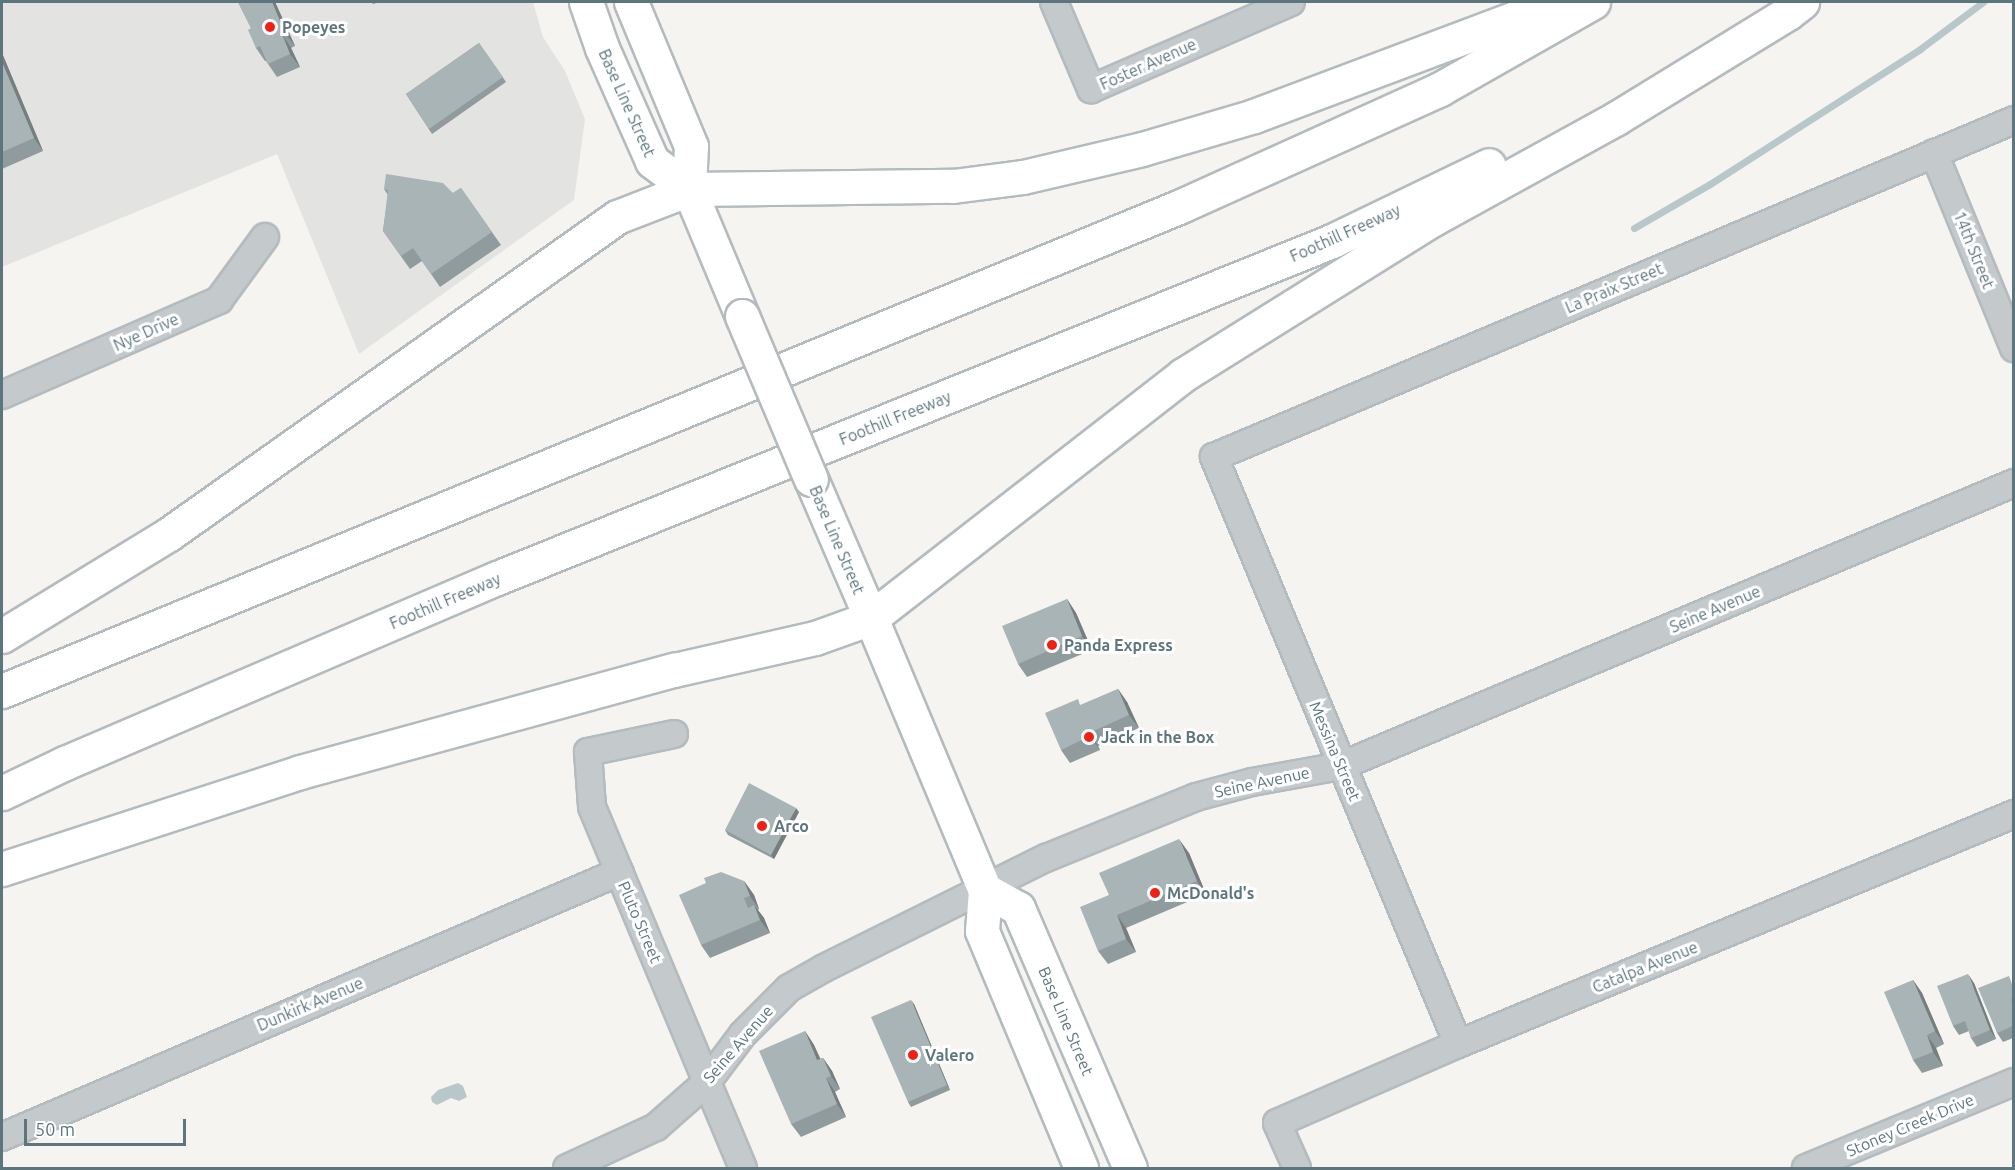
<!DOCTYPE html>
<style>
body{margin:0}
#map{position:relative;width:2015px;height:1170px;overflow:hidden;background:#f5f4f1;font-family:Ubuntu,sans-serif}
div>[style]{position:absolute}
.built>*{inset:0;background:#e3e4e2}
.water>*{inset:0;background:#b8c8ca}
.stream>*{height:7px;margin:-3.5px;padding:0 3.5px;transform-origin:3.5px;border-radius:3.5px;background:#b8c8ca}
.roads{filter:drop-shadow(2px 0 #b4bbbe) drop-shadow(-2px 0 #b4bbbe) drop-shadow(0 2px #b4bbbe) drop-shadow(0 -2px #b4bbbe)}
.street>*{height:26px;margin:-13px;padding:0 13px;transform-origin:13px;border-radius:13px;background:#c4c9cb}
.secondary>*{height:33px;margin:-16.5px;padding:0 16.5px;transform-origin:16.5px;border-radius:16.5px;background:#fff}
.primary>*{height:33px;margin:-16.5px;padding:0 16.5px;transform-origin:16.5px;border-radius:16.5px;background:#fff}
.highway>*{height:33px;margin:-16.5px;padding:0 16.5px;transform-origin:16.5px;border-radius:16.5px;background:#fff}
.bridges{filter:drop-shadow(2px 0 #b5bbbd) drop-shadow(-2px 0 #b5bbbd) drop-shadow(0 2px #b5bbbd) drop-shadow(0 -2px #b5bbbd)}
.primary-bridge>*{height:33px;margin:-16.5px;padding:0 16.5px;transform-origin:16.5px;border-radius:16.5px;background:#fff}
.wall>*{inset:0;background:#909b9d}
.shaded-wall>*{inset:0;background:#767e7f}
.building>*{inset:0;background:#a8b4b6}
.dots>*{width:16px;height:16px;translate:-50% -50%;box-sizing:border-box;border:3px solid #fff;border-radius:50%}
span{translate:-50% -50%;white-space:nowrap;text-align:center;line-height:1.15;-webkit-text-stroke:6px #fff;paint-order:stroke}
.poi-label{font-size:16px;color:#5d767e;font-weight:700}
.left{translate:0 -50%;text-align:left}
.street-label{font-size:16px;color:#5d767e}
.frame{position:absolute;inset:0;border:3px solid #5d767e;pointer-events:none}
.scale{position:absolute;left:24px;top:1119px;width:162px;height:27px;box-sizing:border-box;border:3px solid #5d767e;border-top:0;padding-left:8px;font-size:18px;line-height:21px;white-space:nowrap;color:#5d767e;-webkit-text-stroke:4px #fff;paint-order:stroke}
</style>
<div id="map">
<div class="built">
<div style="clip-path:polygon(2px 2px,533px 2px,543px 37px,565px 71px,585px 119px,574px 200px,359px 354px,277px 154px,2px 267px)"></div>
</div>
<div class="water">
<div style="clip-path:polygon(458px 1083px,463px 1086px,467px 1097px,459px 1101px,451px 1098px,437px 1105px,432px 1102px,431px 1097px,438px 1090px)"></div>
</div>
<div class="stream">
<div style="left:1634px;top:228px;width:88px;rotate:-30.1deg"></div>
<div style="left:1710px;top:184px;width:250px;rotate:-32.7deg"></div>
<div style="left:1920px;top:49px;width:79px;rotate:-36.7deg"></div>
</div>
<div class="roads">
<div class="street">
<div style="left:1054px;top:2px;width:95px;rotate:67deg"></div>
<div style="left:1091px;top:89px;width:218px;rotate:-23.5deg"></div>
<div style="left:1934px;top:153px;width:211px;rotate:67.7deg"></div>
<div style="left:2px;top:395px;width:237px;rotate:-23.6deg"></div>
<div style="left:219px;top:300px;width:78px;rotate:-53.9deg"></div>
<div style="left:674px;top:734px;width:88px;rotate:168.2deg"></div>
<div style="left:588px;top:752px;width:55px;rotate:85.8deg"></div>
<div style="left:592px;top:807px;width:391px;rotate:67.3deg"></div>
<div style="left:1458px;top:1044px;width:636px;rotate:-112.57deg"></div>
<div style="left:1214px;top:457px;width:868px;rotate:-22.84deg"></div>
<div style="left:2px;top:1137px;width:672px;rotate:-23.24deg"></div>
<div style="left:567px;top:1168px;width:98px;rotate:-24.7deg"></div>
<div style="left:656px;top:1127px;width:68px;rotate:-41.4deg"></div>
<div style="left:707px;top:1082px;width:60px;rotate:-53.1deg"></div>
<div style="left:743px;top:1034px;width:65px;rotate:-45deg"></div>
<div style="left:789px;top:988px;width:40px;rotate:-29.7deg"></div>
<div style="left:824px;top:968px;width:248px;rotate:-26.4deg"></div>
<div style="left:1046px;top:858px;width:162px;rotate:-22.1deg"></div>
<div style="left:1196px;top:797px;width:58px;rotate:-15deg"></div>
<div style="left:1252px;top:782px;width:90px;rotate:-10.2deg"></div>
<div style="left:1341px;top:766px;width:730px;rotate:-22.81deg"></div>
<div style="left:1297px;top:1168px;width:49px;rotate:-114deg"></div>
<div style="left:1277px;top:1123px;width:197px;rotate:-23.6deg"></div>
<div style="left:1458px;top:1044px;width:602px;rotate:-22.47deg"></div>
<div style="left:1806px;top:1168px;width:225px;rotate:-22.5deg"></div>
</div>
<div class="secondary">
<div style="left:871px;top:618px;width:295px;rotate:67.3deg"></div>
<div style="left:985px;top:890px;width:41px;rotate:94.2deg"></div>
<div style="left:982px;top:931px;width:257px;rotate:67.3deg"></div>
<div style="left:985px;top:890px;width:38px;rotate:29deg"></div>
<div style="left:1018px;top:908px;width:283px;rotate:66.7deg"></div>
</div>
<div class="primary">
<div style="left:586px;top:2px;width:49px;rotate:70.8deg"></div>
<div style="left:602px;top:48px;width:124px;rotate:66.1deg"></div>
<div style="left:652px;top:161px;width:46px;rotate:37.1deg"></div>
<div style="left:631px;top:2px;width:156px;rotate:67.4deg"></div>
<div style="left:691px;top:146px;width:43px;rotate:92.7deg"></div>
<div style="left:689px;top:189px;width:138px;rotate:67.3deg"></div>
<div style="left:811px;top:479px;width:151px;rotate:66.7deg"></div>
</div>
<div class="highway">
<div style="left:2px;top:636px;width:196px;rotate:-31.4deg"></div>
<div style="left:169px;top:534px;width:549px;rotate:-35.28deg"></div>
<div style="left:617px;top:217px;width:77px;rotate:-21.3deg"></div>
<div style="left:689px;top:189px;width:264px;rotate:-0.7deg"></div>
<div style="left:953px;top:186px;width:71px;rotate:-7.3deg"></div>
<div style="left:1023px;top:177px;width:122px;rotate:-13.2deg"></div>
<div style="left:1142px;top:149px;width:117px;rotate:-16.4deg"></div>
<div style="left:1254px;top:116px;width:324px;rotate:-20.6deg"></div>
<div style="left:2px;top:691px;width:1275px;rotate:-22.36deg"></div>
<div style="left:1181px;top:206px;width:284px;rotate:-24.3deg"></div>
<div style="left:1440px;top:89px;width:176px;rotate:-29.6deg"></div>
<div style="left:2px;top:793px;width:70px;rotate:-25.5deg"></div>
<div style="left:65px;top:763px;width:470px;rotate:-23.2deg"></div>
<div style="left:497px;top:578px;width:900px;rotate:-21.98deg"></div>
<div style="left:1332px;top:241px;width:174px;rotate:-25.8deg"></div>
<div style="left:2px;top:869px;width:313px;rotate:-18deg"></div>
<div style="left:300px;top:772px;width:388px;rotate:-15.3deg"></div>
<div style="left:674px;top:670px;width:145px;rotate:-12.8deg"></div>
<div style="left:815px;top:638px;width:59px;rotate:-19.7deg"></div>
<div style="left:871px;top:618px;width:395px;rotate:-37.9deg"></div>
<div style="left:1183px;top:375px;width:295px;rotate:-32deg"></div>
<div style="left:1433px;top:219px;width:208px;rotate:-28.8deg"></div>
<div style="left:1615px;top:119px;width:203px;rotate:-31.5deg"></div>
<div style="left:1788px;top:13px;width:18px;rotate:-38deg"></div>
</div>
</div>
<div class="bridges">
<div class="primary-bridge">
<div style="left:742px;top:316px;width:177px;rotate:67.1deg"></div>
</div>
</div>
<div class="wall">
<div style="clip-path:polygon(238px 2px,275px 2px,295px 46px,291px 48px,300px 67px,277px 77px,266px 61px,265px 61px,256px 48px,251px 28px)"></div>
<div style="clip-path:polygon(371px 2px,380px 2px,373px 4px)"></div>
<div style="clip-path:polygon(479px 43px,506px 82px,432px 134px,406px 94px)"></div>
<div style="clip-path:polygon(2px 53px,43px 151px,2px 169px)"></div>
<div style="clip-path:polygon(461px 188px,501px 245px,440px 287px,422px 261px,410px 269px,383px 231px,388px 195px,384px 189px,453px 193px)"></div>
<div style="clip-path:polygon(1067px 599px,1076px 613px,1092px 650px,1027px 677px,1018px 664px)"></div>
<div style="clip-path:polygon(1118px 689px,1127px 702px,1139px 728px,1098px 746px,1100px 750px,1070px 763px,1061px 750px,1082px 705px)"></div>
<div style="clip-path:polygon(799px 812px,774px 859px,728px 835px,725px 830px)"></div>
<div style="clip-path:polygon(1189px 853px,1206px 894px,1126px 928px,1136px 952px,1108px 964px,1098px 951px,1109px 895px)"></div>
<div style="clip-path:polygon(744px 881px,754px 895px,759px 909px,758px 910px,764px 918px,770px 933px,710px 958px,701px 945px)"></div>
<div style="clip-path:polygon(1913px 980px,1922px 993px,1944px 1044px,1936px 1048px,1943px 1066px,1922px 1073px,1913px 1060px)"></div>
<div style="clip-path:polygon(2013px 982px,2013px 1038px,2003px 1042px,1997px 1033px)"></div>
<div style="clip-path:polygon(1974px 983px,1996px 1039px,1977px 1047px,1971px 1038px,1969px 1031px,1959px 1035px,1953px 1026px)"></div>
<div style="clip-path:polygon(914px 1004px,950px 1090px,911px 1107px,908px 1102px)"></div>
<div style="clip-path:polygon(805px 1031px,814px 1045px,820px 1059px,823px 1058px,832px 1071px,840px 1089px,835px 1092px,846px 1117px,801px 1137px,791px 1124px)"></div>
</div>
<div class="shaded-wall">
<div style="clip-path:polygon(272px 2px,275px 2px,295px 46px,285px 33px)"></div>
<div style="clip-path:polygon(282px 34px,291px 48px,300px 67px,290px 54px)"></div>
<div style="clip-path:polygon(2px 53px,43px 151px,34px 138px,2px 62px)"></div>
<div style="clip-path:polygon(1067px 599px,1076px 613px,1092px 650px,1082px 636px)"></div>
<div style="clip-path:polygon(1118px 689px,1127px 702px,1139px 728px,1129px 715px)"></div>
<div style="clip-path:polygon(1089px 733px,1098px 746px,1100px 750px,1090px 736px)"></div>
<div style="clip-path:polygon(796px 808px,799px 812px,774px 859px,771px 855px)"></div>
<div style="clip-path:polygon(1179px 839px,1189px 853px,1206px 894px,1197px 881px)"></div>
<div style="clip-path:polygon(744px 881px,754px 895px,759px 909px,750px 896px)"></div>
<div style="clip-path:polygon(754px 905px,764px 918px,770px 933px,760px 920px)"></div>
<div style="clip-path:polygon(1117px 915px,1126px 928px,1136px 952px,1126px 939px)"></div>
<div style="clip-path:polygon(1968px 974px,1974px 983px,1996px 1039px,1990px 1030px)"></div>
<div style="clip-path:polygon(1913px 980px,1922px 993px,1944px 1044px,1935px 1031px)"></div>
<div style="clip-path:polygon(911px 1000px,914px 1004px,950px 1090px,947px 1085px)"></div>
<div style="clip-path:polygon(805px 1031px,814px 1045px,827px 1073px,817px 1060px)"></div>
<div style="clip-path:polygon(1927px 1035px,1936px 1048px,1943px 1066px,1933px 1052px)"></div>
<div style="clip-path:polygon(823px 1058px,832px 1071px,840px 1089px,831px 1076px)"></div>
<div style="clip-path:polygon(826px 1078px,835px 1092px,846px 1117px,837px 1104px)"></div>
</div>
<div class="building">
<div style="clip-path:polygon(238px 2px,272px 2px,285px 33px,282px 34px,290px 54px,268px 64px,260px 46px,256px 48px,248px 30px,251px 28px)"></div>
<div style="clip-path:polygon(479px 43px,503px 77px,429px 129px,406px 94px)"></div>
<div style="clip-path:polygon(2px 62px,34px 138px,2px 152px)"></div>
<div style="clip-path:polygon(386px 174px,443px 183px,453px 193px,461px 188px,492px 232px,431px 274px,413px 248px,401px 256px,383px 231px,388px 190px,384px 189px)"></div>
<div style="clip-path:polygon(1067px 599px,1082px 636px,1018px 664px,1002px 626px)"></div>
<div style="clip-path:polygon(1118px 689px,1129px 715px,1089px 733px,1090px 736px,1061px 750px,1045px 713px,1078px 699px,1080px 705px)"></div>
<div style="clip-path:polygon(749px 783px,796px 808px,771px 855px,725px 830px)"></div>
<div style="clip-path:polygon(1179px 839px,1197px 881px,1117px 915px,1126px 939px,1098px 951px,1080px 907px,1109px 895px,1099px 873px)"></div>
<div style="clip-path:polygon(721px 872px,744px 881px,750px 896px,744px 898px,748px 908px,754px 905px,760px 920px,701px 945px,679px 895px,706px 883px,704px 878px)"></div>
<div style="clip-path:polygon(1968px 974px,1990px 1030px,1971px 1038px,1965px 1021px,1953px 1026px,1937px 986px)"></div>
<div style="clip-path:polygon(2009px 976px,2013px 987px,2013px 998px,2011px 999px,2013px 1005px,2013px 1026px,1997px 1033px,1978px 988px)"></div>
<div style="clip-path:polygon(1913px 980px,1935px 1031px,1927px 1035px,1933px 1052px,1913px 1060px,1884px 992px)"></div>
<div style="clip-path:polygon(911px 1000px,947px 1085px,908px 1102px,871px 1017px)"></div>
<div style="clip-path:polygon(805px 1031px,817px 1060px,823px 1058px,831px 1076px,826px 1078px,837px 1104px,791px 1124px,759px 1051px)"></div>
</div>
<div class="dots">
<div style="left:270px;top:27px;background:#f12014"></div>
<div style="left:1052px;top:645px;background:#f12014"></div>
<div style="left:1089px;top:737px;background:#f12014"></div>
<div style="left:762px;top:826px;background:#f12014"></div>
<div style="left:1155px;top:893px;background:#f12014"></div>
<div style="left:913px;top:1055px;background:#f12014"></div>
</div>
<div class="poi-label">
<span class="left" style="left:282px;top:27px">Popeyes</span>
<span class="left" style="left:1064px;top:645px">Panda Express</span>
<span class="left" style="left:1101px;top:737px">Jack in the Box</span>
<span class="left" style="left:774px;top:826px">Arco</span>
<span class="left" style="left:1167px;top:893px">McDonald's</span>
<span class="left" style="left:925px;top:1055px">Valero</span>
</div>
<div class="street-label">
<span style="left:1148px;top:64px;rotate:-24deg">Foster Avenue</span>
<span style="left:627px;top:103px;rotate:66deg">Base Line Street</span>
<span style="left:1345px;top:233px;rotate:-24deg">Foothill Freeway</span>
<span style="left:1974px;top:250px;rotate:68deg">14th Street</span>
<span style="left:1614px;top:288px;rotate:-23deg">La Praix Street</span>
<span style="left:146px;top:332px;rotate:-24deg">Nye Drive</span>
<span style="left:895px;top:418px;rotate:-22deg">Foothill Freeway</span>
<span style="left:837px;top:540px;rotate:67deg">Base Line Street</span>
<span style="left:445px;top:601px;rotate:-23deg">Foothill Freeway</span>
<span style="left:1715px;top:609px;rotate:-23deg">Seine Avenue</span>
<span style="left:1335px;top:751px;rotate:67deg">Messina Street</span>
<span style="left:1262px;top:782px;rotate:-12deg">Seine Avenue</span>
<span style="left:640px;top:922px;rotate:67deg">Pluto Street</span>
<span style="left:1645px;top:967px;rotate:-22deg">Catalpa Avenue</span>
<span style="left:310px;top:1004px;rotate:-23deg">Dunkirk Avenue</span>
<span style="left:1066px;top:1021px;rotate:67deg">Base Line Street</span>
<span style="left:738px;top:1044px;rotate:-49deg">Seine Avenue</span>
<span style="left:1910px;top:1125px;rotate:-23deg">Stoney Creek Drive</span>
</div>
<div class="frame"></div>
<div class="scale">50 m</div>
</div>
